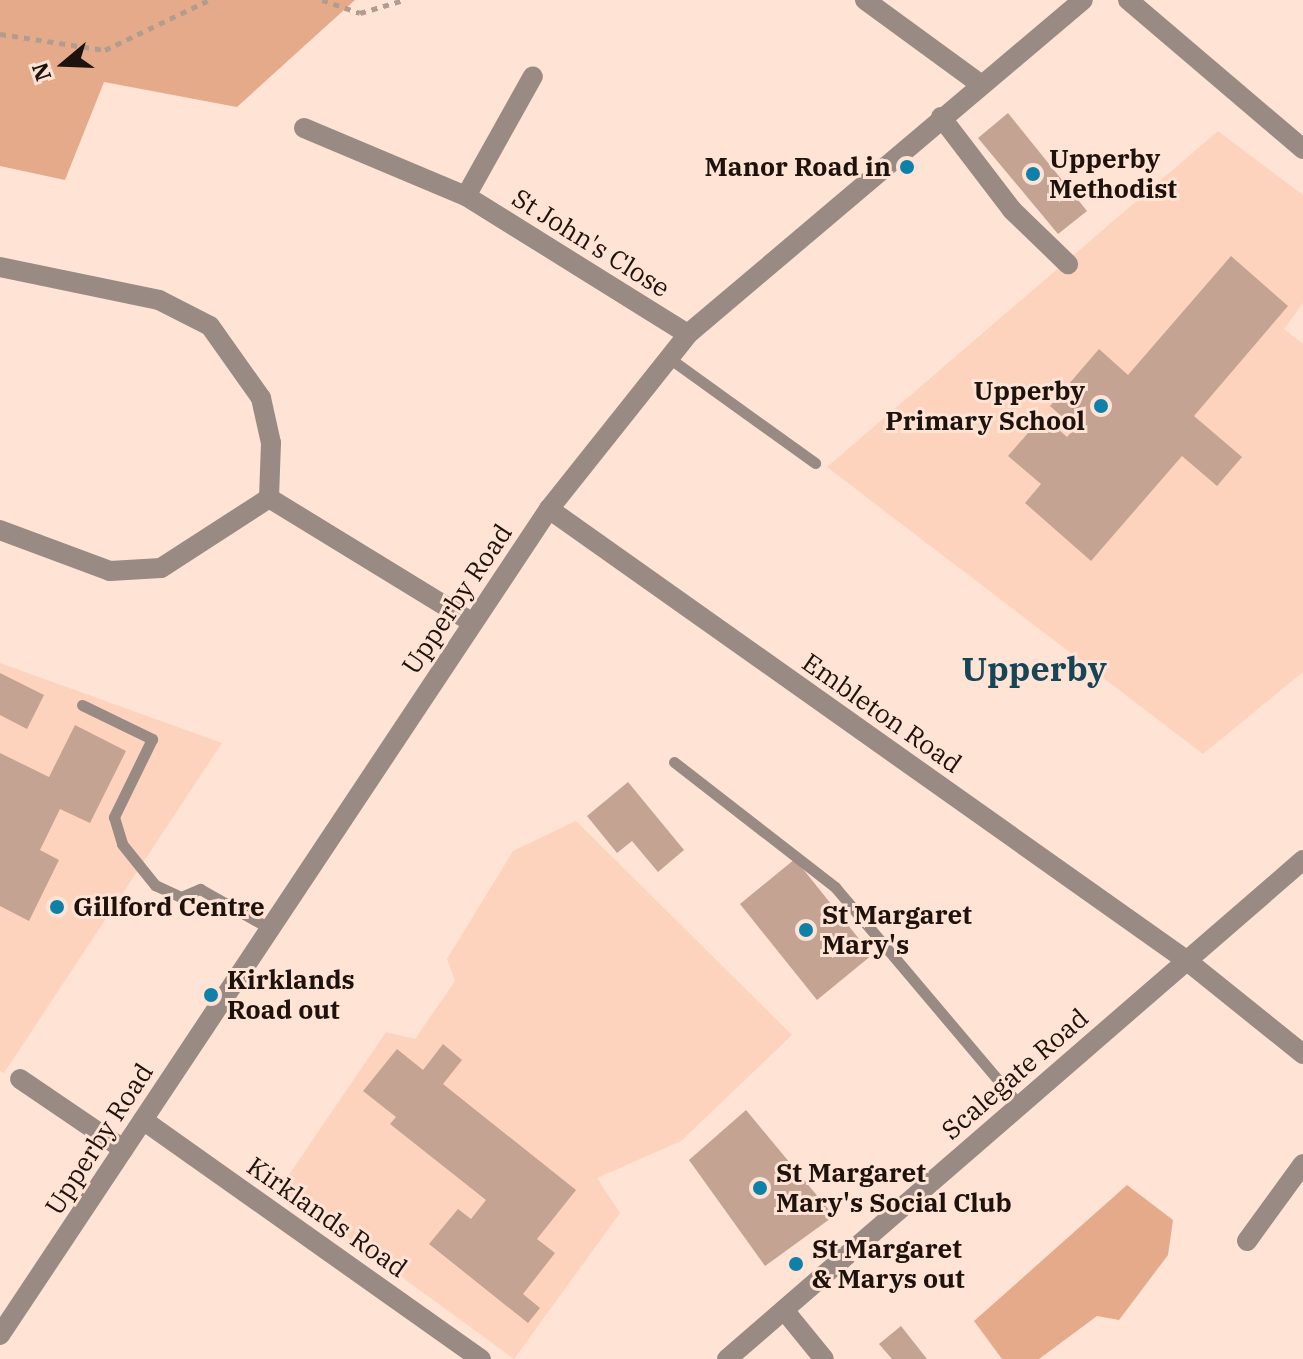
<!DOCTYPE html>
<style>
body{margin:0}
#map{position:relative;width:1303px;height:1359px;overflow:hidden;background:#ffe3d5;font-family:"IBM Plex Serif",serif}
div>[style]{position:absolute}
.built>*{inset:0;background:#fdd3bd}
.green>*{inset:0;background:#e5aa8a}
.building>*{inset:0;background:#c4a393}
.path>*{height:5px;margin-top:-2.5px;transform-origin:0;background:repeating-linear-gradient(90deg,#b29c90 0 6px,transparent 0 12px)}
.service>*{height:11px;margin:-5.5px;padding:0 5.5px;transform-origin:5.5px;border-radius:5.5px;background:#998b83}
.minor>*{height:20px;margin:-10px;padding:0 10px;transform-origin:10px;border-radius:10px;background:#998b83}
.tertiary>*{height:20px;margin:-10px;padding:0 10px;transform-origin:10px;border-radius:10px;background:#998b83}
.dots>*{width:22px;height:22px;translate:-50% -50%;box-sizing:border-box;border:4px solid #ffe3d5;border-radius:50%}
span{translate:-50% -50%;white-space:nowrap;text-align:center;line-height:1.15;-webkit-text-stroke:6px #ffe3d5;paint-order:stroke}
.poi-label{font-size:26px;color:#1e130c;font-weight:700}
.left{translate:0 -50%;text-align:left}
.right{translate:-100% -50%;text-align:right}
.street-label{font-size:26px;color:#1e130c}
.district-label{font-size:34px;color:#164558;font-weight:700}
.north{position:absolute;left:24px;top:24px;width:80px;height:80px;-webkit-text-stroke:6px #ffe3d5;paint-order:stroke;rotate:251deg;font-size:22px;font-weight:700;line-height:32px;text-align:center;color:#1e130c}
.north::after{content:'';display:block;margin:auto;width:28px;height:36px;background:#1e130c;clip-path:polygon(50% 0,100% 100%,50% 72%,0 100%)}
</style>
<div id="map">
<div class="built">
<div style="clip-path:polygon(1218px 131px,1303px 195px,1303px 303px,1284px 329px,1303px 344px,1303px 672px,1203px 754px,827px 467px)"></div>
<div style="clip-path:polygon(0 663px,222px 743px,4px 1073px,0 1071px)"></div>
<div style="clip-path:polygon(576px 821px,792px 1035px,681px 1141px,597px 1178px,620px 1213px,514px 1359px,280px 1188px,386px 1032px,415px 1039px,455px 981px,447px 959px,513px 851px)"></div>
</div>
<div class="green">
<div style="clip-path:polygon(0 0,355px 0,237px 107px,104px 82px,65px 180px,0 166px)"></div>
<div style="clip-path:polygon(1127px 1185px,1173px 1220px,1168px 1255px,1119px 1320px,1097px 1316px,1039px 1359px,1002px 1359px,974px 1321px)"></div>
</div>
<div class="building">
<div style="clip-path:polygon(1008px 113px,1087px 211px,1058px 234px,978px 138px)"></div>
<div style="clip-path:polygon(1231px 256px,1288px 306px,1194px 416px,1242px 457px,1217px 486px,1182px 456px,1091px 561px,1025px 503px,1041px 484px,1008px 456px,1043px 416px,1067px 437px,1075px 428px,1050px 406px,1099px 349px,1128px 375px)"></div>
<div style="clip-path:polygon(0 673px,44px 695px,27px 729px,0 715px)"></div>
<div style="clip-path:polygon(75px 725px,126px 751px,90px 823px,60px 809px,40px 850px,59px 860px,29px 921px,0 906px,0 753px,49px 777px)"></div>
<div style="clip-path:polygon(628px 782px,684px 850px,658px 872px,632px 841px,617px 853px,587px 816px)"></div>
<div style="clip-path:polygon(795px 859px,872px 955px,817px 1000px,740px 904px)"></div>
<div style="clip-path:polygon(443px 1044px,462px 1060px,443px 1084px,576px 1190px,537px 1239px,555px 1253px,523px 1294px,540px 1308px,528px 1323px,429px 1244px,458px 1209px,471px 1219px,486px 1200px,390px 1124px,396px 1117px,363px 1091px,397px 1049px,423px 1070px)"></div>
<div style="clip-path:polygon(746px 1110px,834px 1216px,765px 1266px,689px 1160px)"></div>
<div style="clip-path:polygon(901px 1326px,927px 1359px,892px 1359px,879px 1344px)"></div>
</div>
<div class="path">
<div style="left:322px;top:0;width:40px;rotate:18.9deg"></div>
<div style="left:360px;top:13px;width:46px;rotate:-16.5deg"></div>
<div style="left:0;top:34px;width:106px;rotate:8.7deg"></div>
<div style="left:105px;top:50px;width:115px;rotate:-25.7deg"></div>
</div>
<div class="service">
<div style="left:669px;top:358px;width:180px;rotate:35.7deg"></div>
<div style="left:82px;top:705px;width:78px;rotate:25.9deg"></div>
<div style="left:152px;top:739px;width:87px;rotate:116deg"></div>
<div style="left:114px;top:817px;width:28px;rotate:73deg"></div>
<div style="left:122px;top:844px;width:53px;rotate:51.2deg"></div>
<div style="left:155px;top:885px;width:29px;rotate:25deg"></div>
<div style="left:181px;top:897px;width:21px;rotate:-23deg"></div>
<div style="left:200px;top:889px;width:79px;rotate:29.5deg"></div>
<div style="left:674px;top:762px;width:204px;rotate:37.8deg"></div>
<div style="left:835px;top:887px;width:285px;rotate:49.8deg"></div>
</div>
<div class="minor">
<div style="left:865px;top:0;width:141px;rotate:36.1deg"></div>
<div style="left:1128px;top:0;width:230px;rotate:40.4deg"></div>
<div style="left:941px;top:117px;width:117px;rotate:52.6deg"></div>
<div style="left:1012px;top:210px;width:78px;rotate:44deg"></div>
<div style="left:304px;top:128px;width:176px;rotate:22.8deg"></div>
<div style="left:466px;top:196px;width:261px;rotate:31.9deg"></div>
<div style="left:466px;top:196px;width:137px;rotate:-60.8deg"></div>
<div style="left:0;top:267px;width:162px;rotate:11.7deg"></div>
<div style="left:159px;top:300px;width:57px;rotate:27deg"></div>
<div style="left:210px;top:326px;width:88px;rotate:54.7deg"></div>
<div style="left:261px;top:398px;width:46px;rotate:77.5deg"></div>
<div style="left:271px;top:443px;width:55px;rotate:92.1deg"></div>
<div style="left:269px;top:498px;width:237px;rotate:31.5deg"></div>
<div style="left:549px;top:509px;width:780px;rotate:35.3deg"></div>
<div style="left:1186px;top:960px;width:150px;rotate:38.8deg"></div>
<div style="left:0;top:530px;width:117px;rotate:20.4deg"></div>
<div style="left:110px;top:571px;width:51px;rotate:-3.4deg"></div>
<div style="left:161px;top:568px;width:129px;rotate:-32.9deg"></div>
<div style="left:20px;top:1079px;width:125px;rotate:34.2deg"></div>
<div style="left:143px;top:1120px;width:414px;rotate:35.3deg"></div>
<div style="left:1247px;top:1241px;width:95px;rotate:-54deg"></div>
<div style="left:784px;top:1310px;width:63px;rotate:50.8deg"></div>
</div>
<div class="tertiary">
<div style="left:0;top:1335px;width:992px;rotate:-56.39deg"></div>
<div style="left:549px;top:509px;width:223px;rotate:-51.5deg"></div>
<div style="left:688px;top:334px;width:517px;rotate:-40.22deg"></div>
<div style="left:727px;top:1359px;width:762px;rotate:-40.9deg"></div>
</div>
<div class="dots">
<div style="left:907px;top:167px;background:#0f81a8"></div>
<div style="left:1033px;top:174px;background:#0f81a8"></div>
<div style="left:1101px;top:406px;background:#0f81a8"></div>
<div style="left:57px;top:907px;background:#0f81a8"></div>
<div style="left:806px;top:930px;background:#0f81a8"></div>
<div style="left:211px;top:995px;background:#0f81a8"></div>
<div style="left:760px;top:1188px;background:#0f81a8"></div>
<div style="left:796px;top:1264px;background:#0f81a8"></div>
</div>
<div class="poi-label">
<span class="left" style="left:1049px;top:174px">Upperby<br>Methodist</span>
<span class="right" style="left:891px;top:167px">Manor Road in</span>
<span class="right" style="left:1085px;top:406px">Upperby<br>Primary School</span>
<span class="left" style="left:73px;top:907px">Gillford Centre</span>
<span class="left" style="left:822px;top:930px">St Margaret<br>Mary's</span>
<span class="left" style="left:227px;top:995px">Kirklands<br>Road out</span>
<span class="left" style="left:776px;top:1188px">St Margaret<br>Mary's Social Club</span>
<span class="left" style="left:812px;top:1264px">St Margaret<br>&amp; Marys out</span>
</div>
<div class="street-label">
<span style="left:591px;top:243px;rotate:32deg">St John's Close</span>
<span style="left:457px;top:599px;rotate:-56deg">Upperby Road</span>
<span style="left:882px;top:713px;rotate:35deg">Embleton Road</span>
<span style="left:1015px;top:1074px;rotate:-41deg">Scalegate Road</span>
<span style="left:99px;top:1139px;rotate:-57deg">Upperby Road</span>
<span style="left:327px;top:1217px;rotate:35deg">Kirklands Road</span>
</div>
<div class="district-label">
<span style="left:1034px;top:669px">Upperby</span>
</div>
<div class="north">N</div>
</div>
